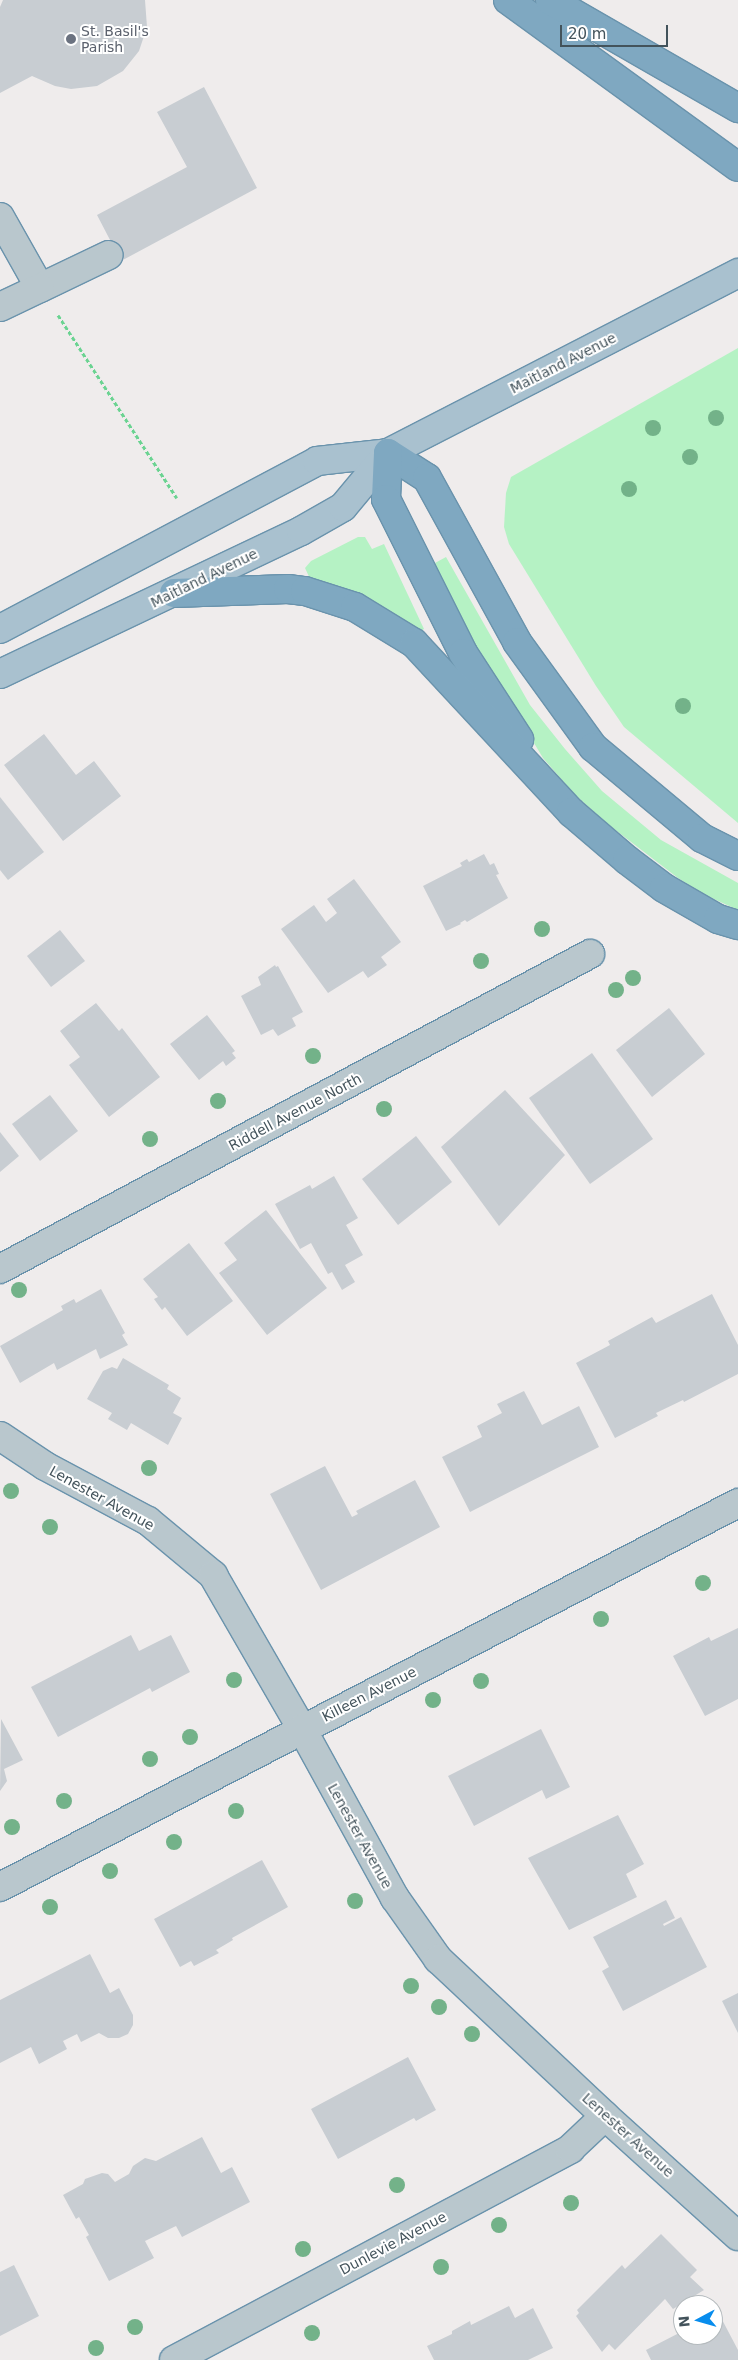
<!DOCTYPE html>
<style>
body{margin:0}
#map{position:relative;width:738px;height:2360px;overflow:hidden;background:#efecec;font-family:"DejaVu Sans",sans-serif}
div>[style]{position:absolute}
.green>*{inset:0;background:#b5f2c4}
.building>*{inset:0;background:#c8cdd2}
.path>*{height:3px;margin-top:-1.5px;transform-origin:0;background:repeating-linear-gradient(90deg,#6ad391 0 4px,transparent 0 6.5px)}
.roads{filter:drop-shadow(1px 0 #6a93ac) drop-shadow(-1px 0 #6a93ac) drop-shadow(0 1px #6a93ac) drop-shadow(0 -1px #6a93ac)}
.minor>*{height:28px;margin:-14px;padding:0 14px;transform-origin:14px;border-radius:14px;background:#b9c7cd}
.major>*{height:28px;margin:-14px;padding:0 14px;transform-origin:14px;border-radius:14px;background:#a9c1cf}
.highway>*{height:28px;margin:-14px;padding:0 14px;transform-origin:14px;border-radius:14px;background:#7fa8c1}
.trees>*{width:16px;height:16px;margin:-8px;border-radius:50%;background:#73b289}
.dots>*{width:14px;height:14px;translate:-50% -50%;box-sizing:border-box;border:2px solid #fff;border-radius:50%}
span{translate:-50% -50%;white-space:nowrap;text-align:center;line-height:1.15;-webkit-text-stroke:4px #fff;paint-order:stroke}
.worship-label{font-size:14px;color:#5b616d}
.left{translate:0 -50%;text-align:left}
.street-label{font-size:14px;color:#43535b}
.north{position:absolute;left:673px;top:2295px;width:50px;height:50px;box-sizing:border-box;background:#fff;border:1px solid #b4babd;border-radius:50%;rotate:264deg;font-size:14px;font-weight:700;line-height:20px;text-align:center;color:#43535b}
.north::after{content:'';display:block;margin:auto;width:18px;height:22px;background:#088ded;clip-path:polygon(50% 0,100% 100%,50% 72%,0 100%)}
.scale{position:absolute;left:560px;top:25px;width:108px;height:22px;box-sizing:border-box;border:2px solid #43535b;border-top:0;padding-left:6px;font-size:15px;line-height:18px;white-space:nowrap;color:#43535b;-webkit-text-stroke:4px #fff;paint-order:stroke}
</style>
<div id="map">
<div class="green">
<div style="clip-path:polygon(738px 348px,738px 823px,624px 727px,596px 686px,509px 544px,504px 527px,506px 493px,511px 477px)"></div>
<div style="clip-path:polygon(358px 537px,365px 537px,372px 549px,384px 544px,424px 629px,414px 634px,312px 583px,305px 568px,311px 561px)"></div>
<div style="clip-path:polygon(446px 557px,530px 705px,565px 749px,602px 791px,661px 840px,738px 883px,738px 910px,705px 895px,678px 878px,609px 825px,574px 794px,543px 758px,459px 618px,435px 563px)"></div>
</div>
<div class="building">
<div style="clip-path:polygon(3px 0,145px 0,147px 27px,139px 51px,123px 71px,97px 86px,71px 89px,55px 86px,32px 76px,0 93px,0 7px)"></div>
<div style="clip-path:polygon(204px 87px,257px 188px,121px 261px,97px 215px,187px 167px,157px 112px)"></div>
<div style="clip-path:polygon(44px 734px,76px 775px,94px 761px,121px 796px,63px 841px,4px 765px)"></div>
<div style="clip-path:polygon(0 797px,44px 852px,8px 880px,0 870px)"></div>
<div style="clip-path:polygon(484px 854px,490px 865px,494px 863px,499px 874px,496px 875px,508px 898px,467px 922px,465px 920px,460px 923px,461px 924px,446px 931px,423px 886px,462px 866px,460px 863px,467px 859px,469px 862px)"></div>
<div style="clip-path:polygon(354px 879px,401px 942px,381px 957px,387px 965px,368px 978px,363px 971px,328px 993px,281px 929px,314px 905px,326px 922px,337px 913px,327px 899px)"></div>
<div style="clip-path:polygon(60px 930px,85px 961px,51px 987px,27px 956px)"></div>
<div style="clip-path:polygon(275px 965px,276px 967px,278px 966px,303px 1012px,292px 1018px,296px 1026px,278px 1036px,273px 1029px,261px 1035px,241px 996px,261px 985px,258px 977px)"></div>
<div style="clip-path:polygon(96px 1003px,119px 1031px,122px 1028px,160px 1077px,109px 1117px,69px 1065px,80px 1057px,60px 1031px)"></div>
<div style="clip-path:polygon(669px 1008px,705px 1054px,652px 1097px,616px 1050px)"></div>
<div style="clip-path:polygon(207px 1015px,235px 1051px,232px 1053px,236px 1058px,226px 1066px,223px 1061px,199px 1080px,170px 1044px)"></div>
<div style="clip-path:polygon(592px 1053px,653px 1139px,590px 1184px,529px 1098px)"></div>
<div style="clip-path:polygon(505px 1090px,565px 1155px,499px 1226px,441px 1147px)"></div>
<div style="clip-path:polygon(50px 1095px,78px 1131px,40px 1161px,12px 1124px)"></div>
<div style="clip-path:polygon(0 1132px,19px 1156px,0 1172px)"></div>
<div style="clip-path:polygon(416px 1136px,452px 1182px,398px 1225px,362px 1179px)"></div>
<div style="clip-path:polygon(334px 1176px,358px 1218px,346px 1225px,363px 1255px,345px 1265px,355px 1282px,342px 1290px,332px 1272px,328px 1274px,311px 1243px,300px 1249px,275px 1204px,310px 1185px,312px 1189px)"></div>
<div style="clip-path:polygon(266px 1210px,327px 1288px,267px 1335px,219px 1273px,237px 1260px,224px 1243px)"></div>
<div style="clip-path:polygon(189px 1243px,233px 1301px,187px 1336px,165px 1307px,162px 1310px,154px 1299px,158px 1297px,143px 1279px)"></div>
<div style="clip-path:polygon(101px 1289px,125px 1333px,122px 1335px,128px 1345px,100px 1359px,96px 1349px,57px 1370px,54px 1363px,20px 1383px,0 1346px,63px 1310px,61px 1306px,74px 1299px,76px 1303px)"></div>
<div style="clip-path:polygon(712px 1294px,738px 1345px,738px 1374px,684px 1402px,683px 1400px,656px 1413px,658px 1416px,615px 1438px,576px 1363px,610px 1345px,608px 1341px,652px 1317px,656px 1323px)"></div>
<div style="clip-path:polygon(123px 1358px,169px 1385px,167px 1389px,181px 1398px,173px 1413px,182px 1418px,168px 1445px,131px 1423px,127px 1430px,108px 1419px,112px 1413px,87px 1399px,103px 1371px,112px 1367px,117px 1369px)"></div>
<div style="clip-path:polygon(524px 1391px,542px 1425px,579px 1406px,599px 1447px,470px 1512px,442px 1457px,482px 1437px,477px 1426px,502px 1413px,497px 1404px)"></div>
<div style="clip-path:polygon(325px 1466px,352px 1517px,358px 1514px,356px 1511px,415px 1480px,440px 1527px,321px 1590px,270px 1494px)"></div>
<div style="clip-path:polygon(738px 1628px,738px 1699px,705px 1716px,673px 1656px,709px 1637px,711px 1641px)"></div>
<div style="clip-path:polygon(131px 1635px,139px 1651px,171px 1635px,190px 1672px,152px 1692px,150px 1688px,58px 1737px,31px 1687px)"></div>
<div style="clip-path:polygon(1px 1719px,23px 1760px,4px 1769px,7px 1781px,0 1791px)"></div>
<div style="clip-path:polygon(541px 1729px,570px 1787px,546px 1799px,542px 1790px,474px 1826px,448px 1776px)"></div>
<div style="clip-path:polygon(618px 1815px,644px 1864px,626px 1874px,637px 1897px,569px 1930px,528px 1858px)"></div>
<div style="clip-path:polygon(262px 1860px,288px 1907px,232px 1938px,233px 1940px,216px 1950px,219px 1953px,194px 1966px,191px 1961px,180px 1967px,154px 1919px)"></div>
<div style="clip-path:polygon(666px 1900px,675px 1918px,663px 1924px,664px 1926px,681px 1917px,707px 1967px,623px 2011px,602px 1971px,609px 1967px,593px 1937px)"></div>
<div style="clip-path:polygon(90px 1954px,110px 1993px,119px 1988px,133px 2015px,133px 2025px,128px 2034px,119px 2038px,108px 2038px,99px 2033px,81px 2042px,77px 2034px,63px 2041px,67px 2049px,39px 2064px,31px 2047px,0 2063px,0 2000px)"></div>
<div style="clip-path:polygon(738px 1993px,738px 2033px,722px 2001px)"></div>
<div style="clip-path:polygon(408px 2057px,436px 2110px,416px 2121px,414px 2118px,338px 2159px,311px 2109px)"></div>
<div style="clip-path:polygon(202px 2137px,221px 2173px,232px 2167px,250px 2202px,182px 2237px,176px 2226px,145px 2241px,154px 2258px,109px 2281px,86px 2237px,89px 2235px,79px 2217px,76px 2219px,63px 2195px,83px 2184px,85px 2179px,102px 2173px,108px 2174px,115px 2182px,129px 2174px,133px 2166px,145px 2158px,156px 2161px)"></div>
<div style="clip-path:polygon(661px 2234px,697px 2270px,690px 2277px,704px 2290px,673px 2309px,665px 2299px,615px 2350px,609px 2344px,602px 2352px,576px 2316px,579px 2313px,577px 2310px,622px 2265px,625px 2269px)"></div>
<div style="clip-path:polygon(14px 2265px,39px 2316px,0 2336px,0 2272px)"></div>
<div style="clip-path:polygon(509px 2306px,515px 2318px,533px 2308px,553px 2348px,528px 2360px,434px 2360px,427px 2346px,452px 2334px,452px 2331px,470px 2321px,471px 2325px)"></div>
<div style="clip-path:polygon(718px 2312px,738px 2350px,738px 2360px,651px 2360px,646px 2350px,683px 2331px,683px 2335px,713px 2335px,713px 2315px)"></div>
</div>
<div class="path">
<div style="left:58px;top:315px;width:218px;rotate:57deg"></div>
</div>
<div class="roads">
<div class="minor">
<div style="left:0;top:217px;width:81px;rotate:60.6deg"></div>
<div style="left:40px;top:288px;width:76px;rotate:-25.6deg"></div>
<div style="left:0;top:307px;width:44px;rotate:-25.4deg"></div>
<div style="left:0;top:1269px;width:669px;rotate:-28.1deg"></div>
<div style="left:0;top:1436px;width:54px;rotate:33.7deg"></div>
<div style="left:45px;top:1466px;width:117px;rotate:28.1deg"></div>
<div style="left:148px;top:1521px;width:85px;rotate:39.7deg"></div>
<div style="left:213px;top:1575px;width:178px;rotate:60deg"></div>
<div style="left:302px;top:1729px;width:193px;rotate:61.2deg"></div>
<div style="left:395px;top:1898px;width:75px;rotate:54.8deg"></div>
<div style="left:438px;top:1959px;width:229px;rotate:43.2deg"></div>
<div style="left:605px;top:2116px;width:179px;rotate:42.1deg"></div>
<div style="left:0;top:1887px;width:832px;rotate:-27.49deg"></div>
<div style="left:174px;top:2360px;width:449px;rotate:-28deg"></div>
<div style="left:570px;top:2149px;width:48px;rotate:-43.3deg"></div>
</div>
<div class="major">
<div style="left:0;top:629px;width:359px;rotate:-27.9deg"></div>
<div style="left:317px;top:461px;width:71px;rotate:-6.4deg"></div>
<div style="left:388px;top:453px;width:394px;rotate:-27.2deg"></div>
<div style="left:0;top:674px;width:333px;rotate:-25.4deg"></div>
<div style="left:301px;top:531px;width:48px;rotate:-29.7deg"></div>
<div style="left:343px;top:507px;width:70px;rotate:-50.2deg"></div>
</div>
<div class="highway">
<div style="left:508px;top:0;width:284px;rotate:36deg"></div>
<div style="left:550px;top:0;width:217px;rotate:29.9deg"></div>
<div style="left:388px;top:453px;width:46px;rotate:32.7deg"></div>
<div style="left:427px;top:478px;width:187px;rotate:61.2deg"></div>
<div style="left:517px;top:642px;width:130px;rotate:54.1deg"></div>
<div style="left:593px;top:747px;width:142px;rotate:39.9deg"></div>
<div style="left:702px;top:838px;width:40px;rotate:26.6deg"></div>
<div style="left:388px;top:453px;width:46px;rotate:92.5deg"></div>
<div style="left:386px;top:499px;width:172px;rotate:63.4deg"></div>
<div style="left:463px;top:653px;width:103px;rotate:56.9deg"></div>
<div style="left:174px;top:593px;width:114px;rotate:-2deg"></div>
<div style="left:288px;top:589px;width:17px;rotate:7deg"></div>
<div style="left:305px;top:591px;width:52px;rotate:17.7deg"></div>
<div style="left:355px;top:607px;width:69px;rotate:31.4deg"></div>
<div style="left:414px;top:643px;width:231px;rotate:47.1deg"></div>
<div style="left:571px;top:812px;width:74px;rotate:40.6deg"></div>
<div style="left:627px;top:860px;width:46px;rotate:37.1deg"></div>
<div style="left:664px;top:888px;width:62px;rotate:29.9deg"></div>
<div style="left:718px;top:919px;width:21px;rotate:17deg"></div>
</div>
</div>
<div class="trees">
<div style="left:716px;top:418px"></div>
<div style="left:653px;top:428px"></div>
<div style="left:690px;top:457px"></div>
<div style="left:629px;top:489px"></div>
<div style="left:683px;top:706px"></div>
<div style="left:542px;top:929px"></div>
<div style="left:481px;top:961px"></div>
<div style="left:633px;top:978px"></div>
<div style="left:616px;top:990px"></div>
<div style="left:313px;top:1056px"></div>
<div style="left:218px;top:1101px"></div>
<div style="left:384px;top:1109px"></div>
<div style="left:150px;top:1139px"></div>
<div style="left:19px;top:1290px"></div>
<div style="left:149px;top:1468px"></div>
<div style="left:11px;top:1491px"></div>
<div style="left:50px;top:1527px"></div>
<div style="left:703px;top:1583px"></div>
<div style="left:601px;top:1619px"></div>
<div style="left:234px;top:1680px"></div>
<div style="left:481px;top:1681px"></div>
<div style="left:433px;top:1700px"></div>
<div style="left:190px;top:1737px"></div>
<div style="left:150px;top:1759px"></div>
<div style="left:64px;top:1801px"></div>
<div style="left:236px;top:1811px"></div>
<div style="left:12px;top:1827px"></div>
<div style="left:174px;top:1842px"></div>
<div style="left:110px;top:1871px"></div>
<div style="left:355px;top:1901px"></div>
<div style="left:50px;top:1907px"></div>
<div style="left:411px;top:1986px"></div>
<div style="left:439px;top:2007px"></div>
<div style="left:472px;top:2034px"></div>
<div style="left:397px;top:2185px"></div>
<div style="left:571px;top:2203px"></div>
<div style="left:499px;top:2225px"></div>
<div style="left:303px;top:2249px"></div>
<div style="left:441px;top:2267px"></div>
<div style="left:135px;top:2327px"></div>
<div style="left:312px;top:2333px"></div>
<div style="left:96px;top:2348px"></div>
</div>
<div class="dots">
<div style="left:71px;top:39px;background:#6b7280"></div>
</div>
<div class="worship-label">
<span class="left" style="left:81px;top:39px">St. Basil's<br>Parish</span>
</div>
<div class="street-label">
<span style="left:563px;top:363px;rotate:-27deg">Maitland Avenue</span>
<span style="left:204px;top:578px;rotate:-26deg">Maitland Avenue</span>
<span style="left:295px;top:1112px;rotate:-28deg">Riddell Avenue North</span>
<span style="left:102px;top:1498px;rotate:29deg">Lenester Avenue</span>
<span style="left:369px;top:1694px;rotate:-27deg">Killeen Avenue</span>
<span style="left:360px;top:1836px;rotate:61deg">Lenester Avenue</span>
<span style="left:628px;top:2135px;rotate:42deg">Lenester Avenue</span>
<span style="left:393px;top:2243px;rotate:-28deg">Dunlevie Avenue</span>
</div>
<div class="north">N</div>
<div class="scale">20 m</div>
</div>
